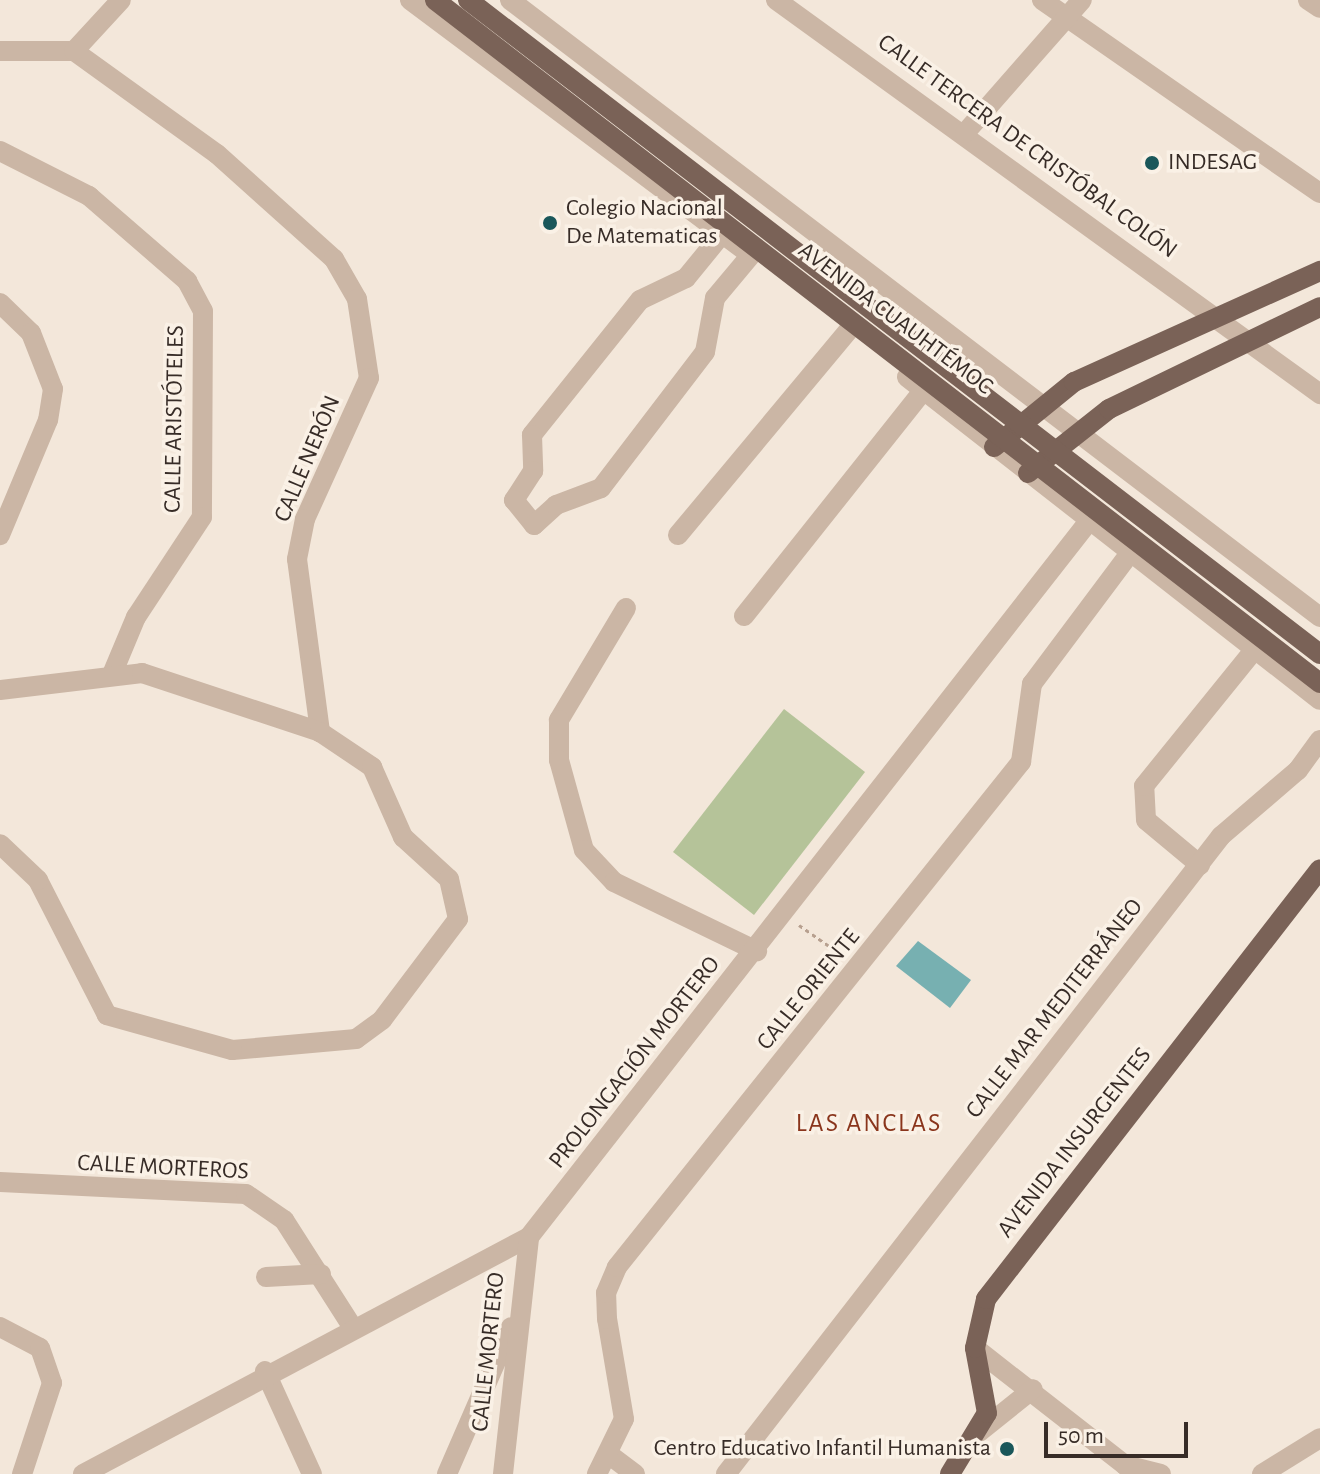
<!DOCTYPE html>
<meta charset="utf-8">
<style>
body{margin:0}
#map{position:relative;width:1320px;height:1474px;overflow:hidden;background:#f3e7da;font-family:"Alegreya Sans",sans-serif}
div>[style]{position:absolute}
.green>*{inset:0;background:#b5c399}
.water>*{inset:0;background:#77b0b1}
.path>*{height:3px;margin-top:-1.5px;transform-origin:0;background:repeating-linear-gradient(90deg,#b7a08f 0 4px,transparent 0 8px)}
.minor>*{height:20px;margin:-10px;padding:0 10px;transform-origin:10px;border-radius:10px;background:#cbb6a5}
.major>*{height:20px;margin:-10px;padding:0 10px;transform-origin:10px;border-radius:10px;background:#7a6257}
.major-bridge>*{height:20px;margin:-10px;padding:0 10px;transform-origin:10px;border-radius:10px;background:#7a6257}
.dots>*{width:22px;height:22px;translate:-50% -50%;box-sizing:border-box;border:4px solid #faf1e6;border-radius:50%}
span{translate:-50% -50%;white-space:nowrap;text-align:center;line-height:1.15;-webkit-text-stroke:7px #faf1e6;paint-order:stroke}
.street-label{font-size:24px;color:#372c27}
.poi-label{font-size:24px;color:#372c27}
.left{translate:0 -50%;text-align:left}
.right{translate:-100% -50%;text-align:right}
.neighbourhood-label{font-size:26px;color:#8a351c;letter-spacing:2px}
.scale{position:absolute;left:1044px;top:1422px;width:144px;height:36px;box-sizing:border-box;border:4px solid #372c27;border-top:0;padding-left:10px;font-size:24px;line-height:28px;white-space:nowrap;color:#372c27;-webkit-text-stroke:6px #faf1e6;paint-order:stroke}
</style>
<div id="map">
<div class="green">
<div style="clip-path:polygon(784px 709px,865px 772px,754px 915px,673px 852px)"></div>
</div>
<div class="water">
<div style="clip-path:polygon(918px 941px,971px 980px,950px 1008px,896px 966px)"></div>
</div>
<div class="path">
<div style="left:799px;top:925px;width:52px;rotate:34.9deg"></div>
</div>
<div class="minor">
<div style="left:410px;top:0;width:424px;rotate:36.8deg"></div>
<div style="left:510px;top:0;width:1018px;rotate:37.3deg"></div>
<div style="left:776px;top:0;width:672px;rotate:35.91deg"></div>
<div style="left:1042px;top:0;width:338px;rotate:34.8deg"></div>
<div style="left:1308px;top:0;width:14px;rotate:34deg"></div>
<div style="left:0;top:51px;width:74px"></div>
<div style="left:74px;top:51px;width:176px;rotate:35.8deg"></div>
<div style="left:217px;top:154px;width:157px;rotate:41.9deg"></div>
<div style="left:334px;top:259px;width:46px;rotate:60.1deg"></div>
<div style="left:357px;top:299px;width:80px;rotate:81.4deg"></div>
<div style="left:369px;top:378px;width:155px;rotate:114.4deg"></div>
<div style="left:305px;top:519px;width:41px;rotate:101.3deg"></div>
<div style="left:297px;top:559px;width:175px;rotate:82.4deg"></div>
<div style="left:74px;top:51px;width:69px;rotate:-47.3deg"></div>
<div style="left:965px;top:133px;width:177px;rotate:-48.7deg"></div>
<div style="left:0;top:151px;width:100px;rotate:26.8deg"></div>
<div style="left:89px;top:196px;width:130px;rotate:40.9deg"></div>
<div style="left:187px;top:281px;width:34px;rotate:62deg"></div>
<div style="left:203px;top:311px;width:206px;rotate:90.3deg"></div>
<div style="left:202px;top:517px;width:120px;rotate:123.4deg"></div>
<div style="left:136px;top:617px;width:60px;rotate:112.7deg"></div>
<div style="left:722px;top:234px;width:57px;rotate:129.3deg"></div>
<div style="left:686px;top:278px;width:51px;rotate:154.4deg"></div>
<div style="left:640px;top:300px;width:173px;rotate:128.7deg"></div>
<div style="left:532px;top:435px;width:36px;rotate:88deg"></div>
<div style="left:533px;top:471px;width:35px;rotate:123deg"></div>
<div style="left:514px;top:500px;width:32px;rotate:51deg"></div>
<div style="left:534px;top:525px;width:30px;rotate:-42deg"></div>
<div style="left:556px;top:505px;width:48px;rotate:-20.7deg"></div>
<div style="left:601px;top:488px;width:171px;rotate:-52.6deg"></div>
<div style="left:705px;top:352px;width:55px;rotate:-79.5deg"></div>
<div style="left:715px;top:298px;width:56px;rotate:-50.1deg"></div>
<div style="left:0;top:303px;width:43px;rotate:44.1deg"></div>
<div style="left:31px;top:333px;width:60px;rotate:68.6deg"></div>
<div style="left:53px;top:389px;width:31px;rotate:99deg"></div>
<div style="left:48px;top:420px;width:125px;rotate:112.7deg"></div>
<div style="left:907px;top:377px;width:524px;rotate:38.03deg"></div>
<div style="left:678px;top:535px;width:266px;rotate:-50.2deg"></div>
<div style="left:626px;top:608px;width:131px;rotate:120.9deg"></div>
<div style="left:559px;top:720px;width:40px;rotate:90deg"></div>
<div style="left:559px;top:760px;width:93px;rotate:74.5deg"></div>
<div style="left:584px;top:850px;width:44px;rotate:46.8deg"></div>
<div style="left:614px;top:882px;width:159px;rotate:25.8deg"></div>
<div style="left:744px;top:616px;width:289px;rotate:-51.5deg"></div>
<div style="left:0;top:690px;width:143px;rotate:-6.8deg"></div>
<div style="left:142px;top:673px;width:188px;rotate:18.3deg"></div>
<div style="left:320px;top:732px;width:63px;rotate:33.9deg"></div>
<div style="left:372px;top:767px;width:77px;rotate:66.1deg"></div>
<div style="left:403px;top:837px;width:62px;rotate:42.4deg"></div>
<div style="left:449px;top:879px;width:41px;rotate:77.3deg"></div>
<div style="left:458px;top:919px;width:126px;rotate:127deg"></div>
<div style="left:382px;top:1020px;width:32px;rotate:144deg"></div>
<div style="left:356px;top:1039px;width:124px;rotate:174.9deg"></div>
<div style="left:232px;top:1050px;width:130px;rotate:-164.4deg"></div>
<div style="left:107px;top:1015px;width:152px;rotate:-117.1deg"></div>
<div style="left:38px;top:880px;width:52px;rotate:-136.5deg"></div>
<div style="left:1200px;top:865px;width:70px;rotate:-140.2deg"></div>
<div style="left:1146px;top:820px;width:34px;rotate:-93deg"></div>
<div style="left:1144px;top:786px;width:175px;rotate:-51deg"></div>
<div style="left:0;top:1182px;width:246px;rotate:2.8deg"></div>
<div style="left:246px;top:1194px;width:46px;rotate:34.4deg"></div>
<div style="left:284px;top:1220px;width:128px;rotate:57.4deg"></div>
<div style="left:266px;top:1277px;width:55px;rotate:-3.1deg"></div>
<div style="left:0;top:1327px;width:45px;rotate:27.7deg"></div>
<div style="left:40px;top:1348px;width:37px;rotate:71deg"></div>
<div style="left:52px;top:1383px;width:96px;rotate:108.2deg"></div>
<div style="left:975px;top:1348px;width:190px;rotate:38deg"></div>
<div style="left:1125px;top:1465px;width:37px;rotate:14deg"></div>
<div style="left:265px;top:1371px;width:113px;rotate:65.5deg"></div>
<div style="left:978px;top:1433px;width:70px;rotate:-38.7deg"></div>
<div style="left:611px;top:1456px;width:30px;rotate:37deg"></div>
<div style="left:83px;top:1474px;width:505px;rotate:-27.99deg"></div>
<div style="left:529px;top:1237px;width:909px;rotate:-51.97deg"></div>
<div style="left:447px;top:1474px;width:160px;rotate:-66.5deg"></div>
<div style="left:503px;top:1474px;width:238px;rotate:-83.7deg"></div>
<div style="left:597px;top:1474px;width:61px;rotate:-63.9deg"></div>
<div style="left:624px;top:1419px;width:101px;rotate:-99.6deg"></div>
<div style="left:607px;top:1319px;width:26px;rotate:-92deg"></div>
<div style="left:606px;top:1293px;width:28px;rotate:-67deg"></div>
<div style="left:617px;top:1267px;width:647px;rotate:-51.34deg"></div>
<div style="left:1021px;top:762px;width:79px;rotate:-82deg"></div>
<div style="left:1032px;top:684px;width:164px;rotate:-53.2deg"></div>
<div style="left:726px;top:1474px;width:808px;rotate:-52.19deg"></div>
<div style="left:1221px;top:836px;width:101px;rotate:-40.6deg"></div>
<div style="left:1298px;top:770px;width:37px;rotate:-54deg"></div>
<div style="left:1262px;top:1474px;width:68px;rotate:-31.8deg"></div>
</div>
<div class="major">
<div style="left:994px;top:447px;width:103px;rotate:-39.1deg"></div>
<div style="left:1074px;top:382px;width:270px;rotate:-24.3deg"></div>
<div style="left:1028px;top:473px;width:103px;rotate:-38.3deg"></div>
<div style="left:1109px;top:409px;width:234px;rotate:-25.8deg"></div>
<div style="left:950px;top:1474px;width:71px;rotate:-58.8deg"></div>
<div style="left:987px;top:1413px;width:66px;rotate:-100.5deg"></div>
<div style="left:975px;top:1348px;width:50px;rotate:-77.3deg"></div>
<div style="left:986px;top:1299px;width:544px;rotate:-52.16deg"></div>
</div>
<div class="major-bridge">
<div style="left:435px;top:0;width:1118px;rotate:37.66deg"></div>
<div style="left:468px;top:0;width:1074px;rotate:37.51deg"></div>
</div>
<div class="dots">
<div style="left:1152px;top:163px;background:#1a575a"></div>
<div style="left:550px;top:223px;background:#1a575a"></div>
<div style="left:1007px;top:1449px;background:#1a575a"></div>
</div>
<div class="street-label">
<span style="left:1027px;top:147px;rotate:36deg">CALLE TERCERA DE CRISTÓBAL COLÓN</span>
<span style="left:895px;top:319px;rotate:37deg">AVENIDA CUAUHTÉMOC</span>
<span style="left:175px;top:419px;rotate:-89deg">CALLE ARISTÓTELES</span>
<span style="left:308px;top:459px;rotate:-67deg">CALLE NERÓN</span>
<span style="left:809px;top:990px;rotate:-51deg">CALLE ORIENTE</span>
<span style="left:1055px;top:1009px;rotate:-52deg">CALLE MAR MEDITERRÁNEO</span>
<span style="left:635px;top:1063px;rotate:-52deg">PROLONGACIÓN MORTERO</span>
<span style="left:1075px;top:1143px;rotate:-52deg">AVENIDA INSURGENTES</span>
<span style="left:163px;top:1168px;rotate:3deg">CALLE MORTEROS</span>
<span style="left:489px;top:1352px;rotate:-84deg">CALLE MORTERO</span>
</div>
<div class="poi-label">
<span class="left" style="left:1168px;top:163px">INDESAG</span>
<span class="left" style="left:566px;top:223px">Colegio Nacional<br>De Matematicas</span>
<span class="right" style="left:991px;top:1449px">Centro Educativo Infantil Humanista</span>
</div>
<div class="neighbourhood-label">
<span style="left:869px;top:1124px">LAS ANCLAS</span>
</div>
<div class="scale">50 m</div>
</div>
